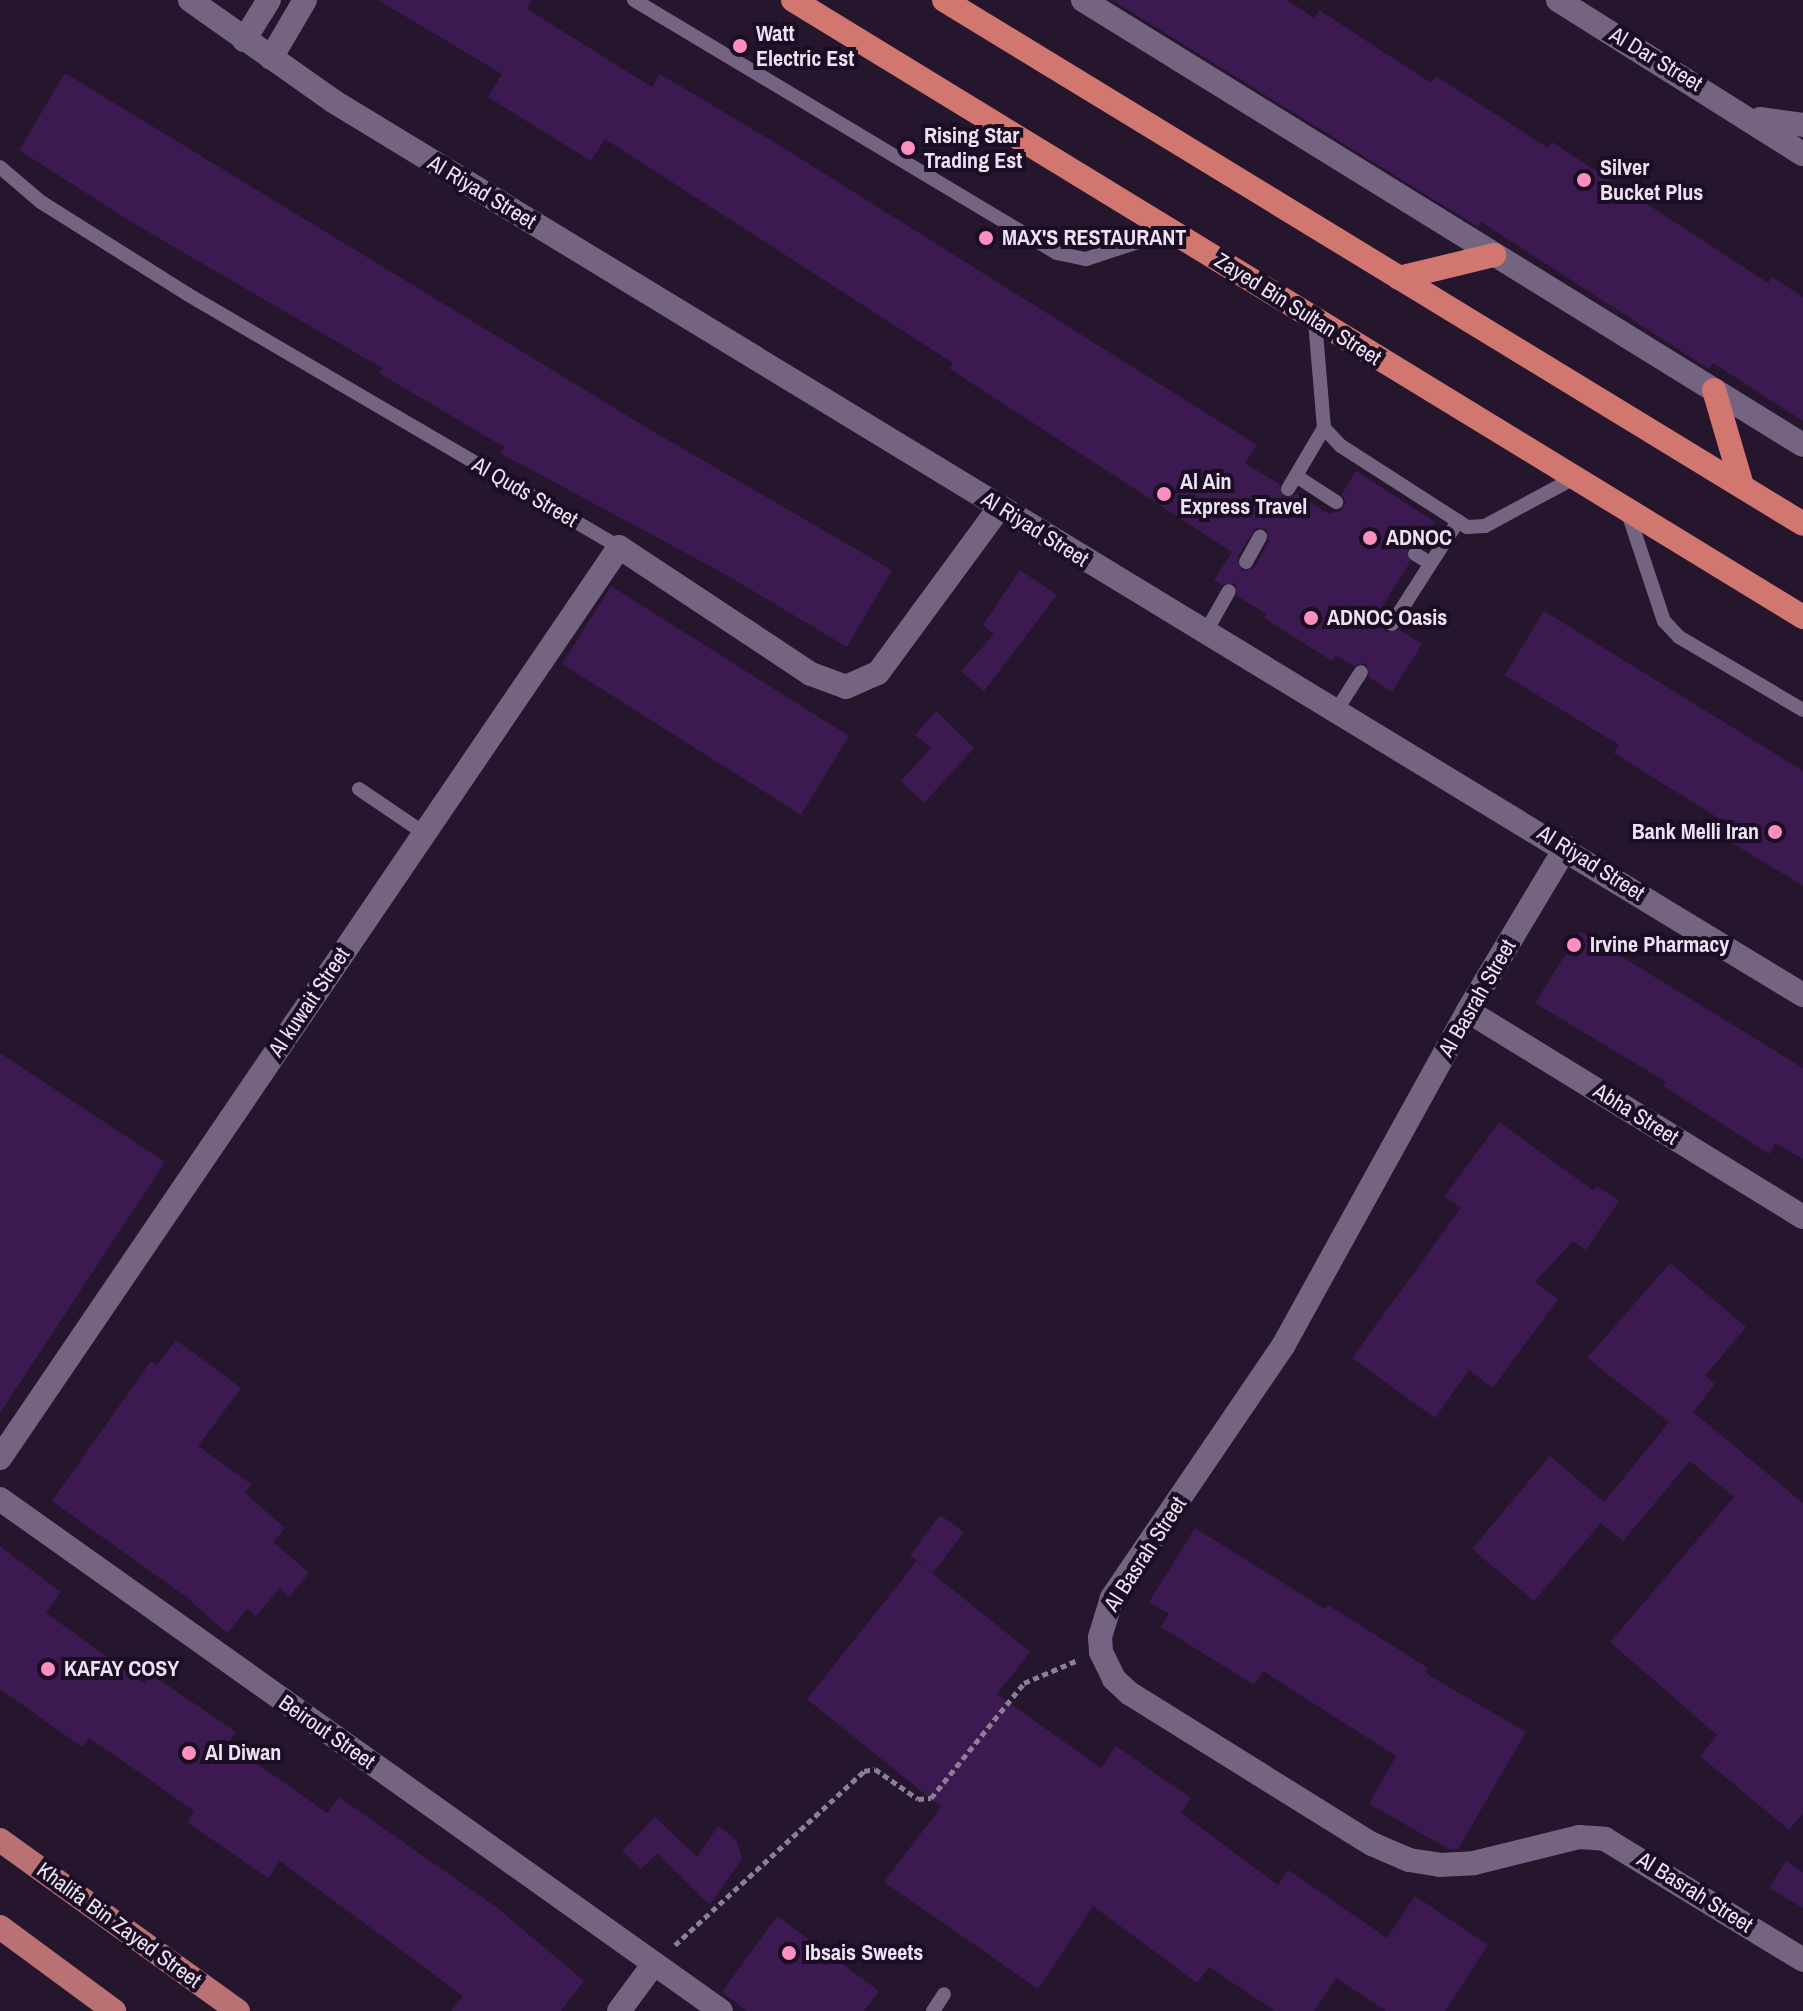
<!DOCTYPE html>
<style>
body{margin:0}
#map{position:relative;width:1803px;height:2011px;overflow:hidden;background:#25162e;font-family:"Archivo Narrow",sans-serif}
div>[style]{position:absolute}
.building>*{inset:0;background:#3c1950}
.path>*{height:5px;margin-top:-2.5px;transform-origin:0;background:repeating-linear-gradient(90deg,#8b7f93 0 6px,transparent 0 10px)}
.service>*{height:14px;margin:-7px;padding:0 7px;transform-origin:7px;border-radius:7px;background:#746481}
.minor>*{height:24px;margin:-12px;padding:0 12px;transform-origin:12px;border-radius:12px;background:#746481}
.primary>*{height:24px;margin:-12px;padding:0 12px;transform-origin:12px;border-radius:12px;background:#ba7174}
.trunk>*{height:24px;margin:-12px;padding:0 12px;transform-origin:12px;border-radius:12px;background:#d27670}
.dots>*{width:22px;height:22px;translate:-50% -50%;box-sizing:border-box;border:4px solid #1b0d24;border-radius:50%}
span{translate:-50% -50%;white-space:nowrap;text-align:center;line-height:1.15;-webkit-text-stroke:8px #1b0d24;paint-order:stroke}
.poi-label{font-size:22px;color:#ece2f3;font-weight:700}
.left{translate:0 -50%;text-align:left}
.right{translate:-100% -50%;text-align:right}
.street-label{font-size:22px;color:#ece2f3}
</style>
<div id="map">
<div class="building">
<div style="clip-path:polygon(evenodd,378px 0,532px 0,527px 9px,652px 87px,660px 74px,774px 142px,1257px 445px,1245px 463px,1279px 484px,1284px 498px,1297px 494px,1329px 514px,1340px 511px,1346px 503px,1342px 494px,1356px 471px,1435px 522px,1420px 546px,1407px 548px,1410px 562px,1377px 615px,1386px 632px,1400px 630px,1422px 644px,1392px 692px,1369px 677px,1366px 663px,1353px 666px,1336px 655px,1332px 661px,1264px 618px,1266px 614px,1237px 596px,1235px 583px,1221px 585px,1214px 580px,1232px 552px,950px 369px,953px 363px,605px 139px,591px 161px,488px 97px,502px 74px,378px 0,1256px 528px,1266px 529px,1269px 541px,1254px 568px,1242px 571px,1237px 558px,1256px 528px)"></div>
<div style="clip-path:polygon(1112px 0,1287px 0,1314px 18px,1319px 10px,1431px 83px,1436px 76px,1548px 148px,1552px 142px,1768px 283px,1772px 277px,1803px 297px,1803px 421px,1713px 363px,1709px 369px,1481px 222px,1478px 227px)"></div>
<div style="clip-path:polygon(65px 73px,649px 429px,892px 570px,847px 647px,723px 573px,500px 453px,504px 447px,379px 373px,382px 368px,133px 223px,19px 150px)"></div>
<div style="clip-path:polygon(1020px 570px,1057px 595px,984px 691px,961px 671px,994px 634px,983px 625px)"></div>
<div style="clip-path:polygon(611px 586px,849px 736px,801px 815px,562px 664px)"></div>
<div style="clip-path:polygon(1544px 611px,1803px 771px,1803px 886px,1724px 838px,1731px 826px,1614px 753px,1619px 745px,1505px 675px)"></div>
<div style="clip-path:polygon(936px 711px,974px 748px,924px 803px,901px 781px,931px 748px,915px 735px)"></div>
<div style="clip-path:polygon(1580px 931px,1803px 1068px,1803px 1159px,1776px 1143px,1769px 1154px,1663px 1086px,1666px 1082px,1535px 1003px)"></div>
<div style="clip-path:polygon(0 1053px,165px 1162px,0 1413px)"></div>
<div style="clip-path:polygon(1499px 1122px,1594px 1191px,1597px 1186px,1619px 1201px,1586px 1250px,1573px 1241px,1535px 1282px,1558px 1299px,1493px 1388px,1469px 1370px,1435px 1418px,1352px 1358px,1461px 1208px,1445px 1196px)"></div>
<div style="clip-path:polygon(1670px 1263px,1746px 1327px,1705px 1376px,1715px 1384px,1693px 1412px,1803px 1503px,1803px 1813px,1789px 1830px,1700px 1756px,1717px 1735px,1610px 1642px,1734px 1497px,1690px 1461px,1623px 1541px,1601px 1523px,1534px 1601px,1472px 1549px,1550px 1456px,1604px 1502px,1669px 1422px,1587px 1358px)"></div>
<div style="clip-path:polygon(176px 1340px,241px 1388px,198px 1446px,251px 1484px,245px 1493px,285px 1528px,273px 1542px,309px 1573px,289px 1597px,280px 1588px,256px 1616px,247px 1609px,227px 1633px,185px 1596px,52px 1501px,151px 1361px,157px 1365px)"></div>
<div style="clip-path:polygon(940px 1515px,964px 1532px,933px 1573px,910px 1555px)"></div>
<div style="clip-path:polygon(1195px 1528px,1325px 1609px,1328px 1605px,1428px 1668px,1425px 1673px,1526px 1732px,1458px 1849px,1449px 1849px,1369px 1804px,1396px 1756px,1263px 1671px,1254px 1685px,1161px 1627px,1169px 1614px,1149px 1602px)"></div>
<div style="clip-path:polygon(0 1546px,61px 1592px,46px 1613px,144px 1683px,151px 1674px,236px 1732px,228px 1743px,327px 1813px,339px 1797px,496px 1907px,584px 1981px,561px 2011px,451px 2011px,463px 1996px,280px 1861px,268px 1878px,187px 1822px,194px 1811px,143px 1775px,89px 1738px,82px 1747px,0 1689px)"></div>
<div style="clip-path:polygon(917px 1561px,1030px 1652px,997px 1694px,1101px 1768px,1116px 1746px,1191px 1798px,1181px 1813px,1278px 1885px,1288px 1870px,1387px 1938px,1415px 1896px,1488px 1945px,1445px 2011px,1386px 2011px,1336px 1978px,1314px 2011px,1275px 2011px,1209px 1967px,1197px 1983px,1093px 1906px,1038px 1989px,884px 1882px,941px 1807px,807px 1699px)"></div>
<div style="clip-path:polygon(655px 1817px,697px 1857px,718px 1826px,736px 1840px,742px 1859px,710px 1905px,657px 1853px,641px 1869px,622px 1851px)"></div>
<div style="clip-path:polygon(1786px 1861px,1803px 1872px,1803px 1908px,1769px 1888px)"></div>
<div style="clip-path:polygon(777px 1916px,879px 1991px,864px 2011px,747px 2011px,722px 1992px)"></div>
</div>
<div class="path">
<div style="left:675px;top:1945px;width:257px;rotate:-42.6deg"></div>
<div style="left:864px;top:1771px;width:11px;rotate:-10deg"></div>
<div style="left:875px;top:1769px;width:52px;rotate:34.9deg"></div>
<div style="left:918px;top:1799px;width:13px;rotate:-4deg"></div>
<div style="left:931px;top:1798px;width:148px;rotate:-51deg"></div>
<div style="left:1024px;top:1683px;width:59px;rotate:-23.1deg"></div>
</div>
<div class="service">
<div style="left:634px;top:0;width:493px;rotate:30.9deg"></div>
<div style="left:1057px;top:253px;width:30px;rotate:12deg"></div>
<div style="left:1086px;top:259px;width:90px;rotate:-18deg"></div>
<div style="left:0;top:167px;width:54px;rotate:40.5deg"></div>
<div style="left:41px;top:202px;width:173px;rotate:32.2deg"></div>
<div style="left:187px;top:294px;width:501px;rotate:30.36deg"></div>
<div style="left:1315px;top:321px;width:107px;rotate:85.2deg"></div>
<div style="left:1324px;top:428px;width:25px;rotate:47deg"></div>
<div style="left:1341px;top:446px;width:139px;rotate:32.7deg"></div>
<div style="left:1458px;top:521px;width:11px;rotate:34deg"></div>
<div style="left:1467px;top:527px;width:18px;rotate:-3deg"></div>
<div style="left:1485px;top:526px;width:101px;rotate:-28.3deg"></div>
<div style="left:1296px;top:476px;width:48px;rotate:33deg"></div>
<div style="left:1288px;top:489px;width:71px;rotate:-59.5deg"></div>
<div style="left:1627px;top:510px;width:117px;rotate:71.6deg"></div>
<div style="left:1664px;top:621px;width:22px;rotate:47deg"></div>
<div style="left:1679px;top:637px;width:144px;rotate:30.5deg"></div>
<div style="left:1415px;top:554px;width:17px;rotate:31deg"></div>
<div style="left:1246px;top:562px;width:29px;rotate:-61deg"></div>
<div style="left:1392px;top:624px;width:122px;rotate:-57.3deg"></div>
<div style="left:1205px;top:633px;width:48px;rotate:-60.3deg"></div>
<div style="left:1336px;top:711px;width:46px;rotate:-57.3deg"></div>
<div style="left:359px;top:789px;width:78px;rotate:34.1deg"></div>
<div style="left:933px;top:2011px;width:20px;rotate:-57deg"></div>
</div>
<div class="minor">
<div style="left:190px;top:0;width:175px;rotate:35.2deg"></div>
<div style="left:333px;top:101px;width:1721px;rotate:31.31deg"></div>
<div style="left:1083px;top:0;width:846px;rotate:31.72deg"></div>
<div style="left:1558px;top:0;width:289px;rotate:32.2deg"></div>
<div style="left:244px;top:40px;width:47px;rotate:-58deg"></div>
<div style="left:271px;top:58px;width:67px;rotate:-59.6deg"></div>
<div style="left:1760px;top:119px;width:43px;rotate:7.9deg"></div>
<div style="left:1566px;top:847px;width:191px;rotate:120.9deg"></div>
<div style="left:1468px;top:1011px;width:383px;rotate:118.9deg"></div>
<div style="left:1283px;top:1346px;width:305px;rotate:124.2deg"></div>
<div style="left:1112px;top:1598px;width:41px;rotate:107.1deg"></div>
<div style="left:1100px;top:1637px;width:15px;rotate:86deg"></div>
<div style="left:1101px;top:1652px;width:30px;rotate:64deg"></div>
<div style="left:1114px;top:1679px;width:21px;rotate:43deg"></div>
<div style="left:1129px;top:1693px;width:286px;rotate:31.9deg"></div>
<div style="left:1372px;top:1844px;width:40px;rotate:23.4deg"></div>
<div style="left:1409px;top:1860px;width:30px;rotate:9deg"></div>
<div style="left:1439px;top:1865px;width:35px;rotate:-3deg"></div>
<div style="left:1474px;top:1863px;width:108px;rotate:-13.9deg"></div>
<div style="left:1579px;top:1837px;width:26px;rotate:4deg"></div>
<div style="left:1605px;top:1839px;width:232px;rotate:31.4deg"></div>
<div style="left:1468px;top:1011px;width:393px;rotate:31.6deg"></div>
<div style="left:0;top:1458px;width:1101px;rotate:-55.8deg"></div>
<div style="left:619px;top:547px;width:230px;rotate:33.5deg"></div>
<div style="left:811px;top:674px;width:37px;rotate:20deg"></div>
<div style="left:846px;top:687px;width:35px;rotate:-24deg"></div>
<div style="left:878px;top:673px;width:206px;rotate:-53.7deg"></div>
<div style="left:0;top:1499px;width:884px;rotate:35.38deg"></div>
<div style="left:619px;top:2011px;width:57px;rotate:-53.5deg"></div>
</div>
<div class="primary">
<div style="left:0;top:1840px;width:293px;rotate:35.7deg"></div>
<div style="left:0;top:1927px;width:142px;rotate:36.4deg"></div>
</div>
<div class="trunk">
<div style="left:793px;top:0;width:1184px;rotate:31.42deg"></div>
<div style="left:944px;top:0;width:1006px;rotate:31.38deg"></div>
<div style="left:1399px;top:278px;width:98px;rotate:-13.6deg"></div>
<div style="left:1714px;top:390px;width:100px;rotate:73.7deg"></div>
</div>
<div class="dots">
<div style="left:740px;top:46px;background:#fd8ec0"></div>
<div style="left:908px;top:148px;background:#fd8ec0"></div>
<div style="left:1584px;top:180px;background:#fd8ec0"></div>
<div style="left:986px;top:238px;background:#fd8ec0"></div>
<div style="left:1164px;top:494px;background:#fd8ec0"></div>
<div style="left:1370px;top:538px;background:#fd8ec0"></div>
<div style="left:1311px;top:618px;background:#fd8ec0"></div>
<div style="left:1775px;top:832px;background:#fd8ec0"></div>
<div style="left:1574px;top:945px;background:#fd8ec0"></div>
<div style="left:48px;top:1669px;background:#fd8ec0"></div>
<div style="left:189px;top:1753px;background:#fd8ec0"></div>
<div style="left:789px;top:1953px;background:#fd8ec0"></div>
</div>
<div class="poi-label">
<span class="left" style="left:756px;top:46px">Watt<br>Electric Est</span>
<span class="left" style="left:924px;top:148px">Rising Star<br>Trading Est</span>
<span class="left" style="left:1600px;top:180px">Silver<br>Bucket Plus</span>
<span class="left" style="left:1002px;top:238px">MAX'S RESTAURANT</span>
<span class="left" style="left:1180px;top:494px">Al Ain<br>Express Travel</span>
<span class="left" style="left:1386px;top:538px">ADNOC</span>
<span class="left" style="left:1327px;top:618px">ADNOC Oasis</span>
<span class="right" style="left:1759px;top:832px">Bank Melli Iran</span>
<span class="left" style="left:1590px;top:945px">Irvine Pharmacy</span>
<span class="left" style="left:64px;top:1669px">KAFAY COSY</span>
<span class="left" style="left:205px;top:1753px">Al Diwan</span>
<span class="left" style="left:805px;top:1953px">Ibsais Sweets</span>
</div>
<div class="street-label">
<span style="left:1656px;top:59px;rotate:31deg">Al Dar Street</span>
<span style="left:482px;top:192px;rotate:31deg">Al Riyad Street</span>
<span style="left:1298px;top:309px;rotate:32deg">Zayed Bin Sultan Street</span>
<span style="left:525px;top:492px;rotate:30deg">Al Quds Street</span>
<span style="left:1035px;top:529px;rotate:32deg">Al Riyad Street</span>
<span style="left:1591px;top:863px;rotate:32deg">Al Riyad Street</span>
<span style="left:1477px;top:998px;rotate:-60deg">Al Basrah Street</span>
<span style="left:309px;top:1002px;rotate:-56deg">Al kuwait Street</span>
<span style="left:1636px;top:1114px;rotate:32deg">Abha Street</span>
<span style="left:1145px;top:1554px;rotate:-57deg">Al Basrah Street</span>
<span style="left:327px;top:1732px;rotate:35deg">Beirout Street</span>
<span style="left:1695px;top:1892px;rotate:32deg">Al Basrah Street</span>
<span style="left:119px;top:1925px;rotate:36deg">Khalifa Bin Zayed Street</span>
</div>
</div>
